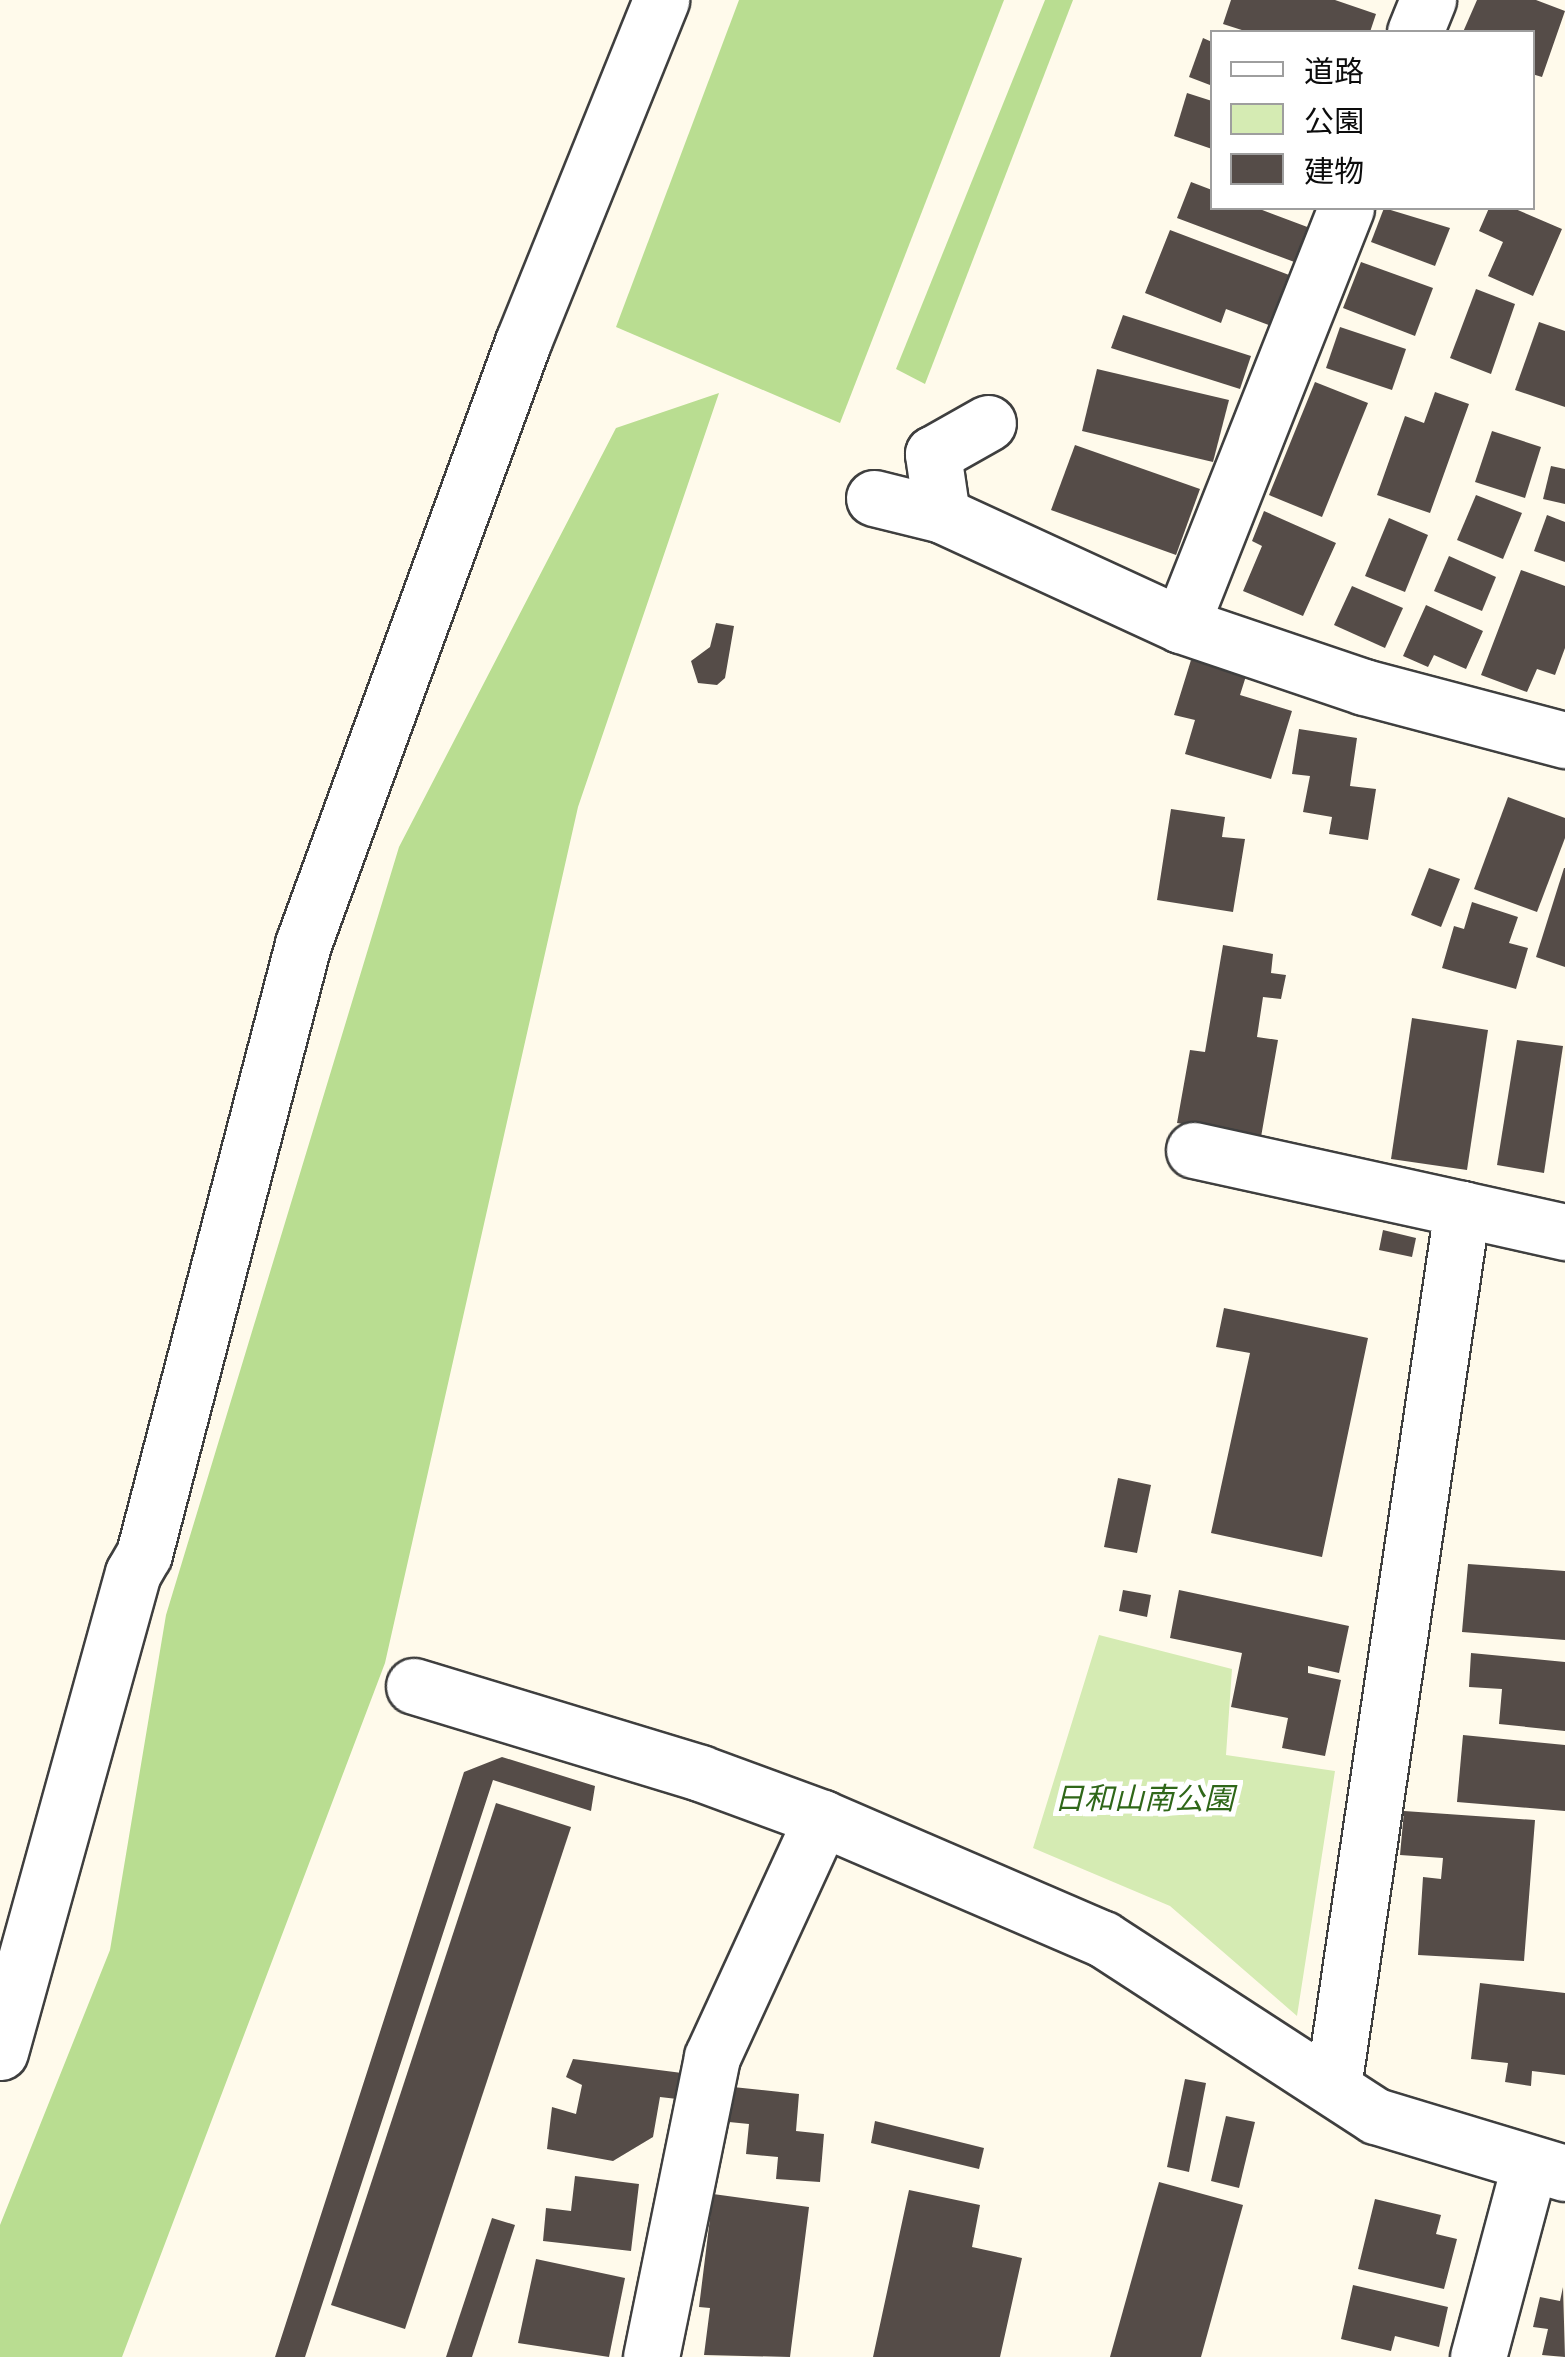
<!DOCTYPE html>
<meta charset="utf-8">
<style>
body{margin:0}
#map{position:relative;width:1565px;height:2357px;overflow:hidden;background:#fffaeb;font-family:"Playfair Display","Noto Sans JP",serif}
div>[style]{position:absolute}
.green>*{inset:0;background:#d5ebb3}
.forest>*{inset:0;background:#b9dd91}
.building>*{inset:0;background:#554c48}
.roads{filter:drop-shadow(2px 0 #3f3f3f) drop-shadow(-2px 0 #3f3f3f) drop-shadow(0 2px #3f3f3f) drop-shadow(0 -2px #3f3f3f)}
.minor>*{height:55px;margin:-27.5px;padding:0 27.5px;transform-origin:27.5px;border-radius:27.5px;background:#fff}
span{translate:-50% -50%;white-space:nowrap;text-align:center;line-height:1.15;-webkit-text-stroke:10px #fff;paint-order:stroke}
.park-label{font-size:30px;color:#2f6719;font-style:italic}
.legend{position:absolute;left:1210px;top:30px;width:325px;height:180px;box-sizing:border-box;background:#fff;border:2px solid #9e9e9e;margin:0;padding:12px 18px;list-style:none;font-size:30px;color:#0c0c0c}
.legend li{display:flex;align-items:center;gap:20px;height:50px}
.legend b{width:50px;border:2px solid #9e9e9e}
</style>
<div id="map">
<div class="green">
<div style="clip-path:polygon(1099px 1635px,1232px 1669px,1226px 1755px,1335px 1771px,1297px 2016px,1170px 1906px,1033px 1848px)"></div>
</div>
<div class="forest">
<div style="clip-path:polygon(739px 0,1004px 0,840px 423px,616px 327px)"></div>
<div style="clip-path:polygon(1045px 0,1073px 0,925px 384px,896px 369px)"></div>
<div style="clip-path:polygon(719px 393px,578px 807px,385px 1663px,122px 2357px,0 2357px,0 2225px,110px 1950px,166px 1615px,399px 847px,616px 428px)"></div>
</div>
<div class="building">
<div style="clip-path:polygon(1231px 0,1335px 0,1376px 14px,1370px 32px,1248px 32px,1223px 24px)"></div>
<div style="clip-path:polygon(1477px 0,1536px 0,1565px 11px,1542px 77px,1532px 74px,1532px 32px,1463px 32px)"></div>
<div style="clip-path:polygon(1203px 38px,1212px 42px,1210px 85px,1189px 77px)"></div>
<div style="clip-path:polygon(1187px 93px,1212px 101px,1212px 149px,1174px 136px)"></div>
<div style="clip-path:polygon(1191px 182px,1212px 190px,1212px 208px,1257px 208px,1310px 228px,1297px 263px,1177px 218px)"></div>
<div style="clip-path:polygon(1384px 208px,1450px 228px,1435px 266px,1371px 242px)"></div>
<div style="clip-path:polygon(1489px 208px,1513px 208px,1562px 229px,1533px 296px,1488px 276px,1503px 242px,1479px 231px)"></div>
<div style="clip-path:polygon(1170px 230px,1297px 278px,1277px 328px,1226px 309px,1221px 323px,1145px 293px)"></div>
<div style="clip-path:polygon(1361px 262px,1433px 288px,1415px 336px,1343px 308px)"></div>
<div style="clip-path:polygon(1476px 289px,1515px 304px,1491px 374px,1450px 358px)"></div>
<div style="clip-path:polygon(1123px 315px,1251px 356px,1240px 389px,1111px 348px)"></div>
<div style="clip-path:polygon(1539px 322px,1565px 331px,1565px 407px,1515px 390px)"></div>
<div style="clip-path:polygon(1340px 327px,1406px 349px,1392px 390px,1326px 368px)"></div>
<div style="clip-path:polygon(1097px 369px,1229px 400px,1213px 462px,1082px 431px)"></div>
<div style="clip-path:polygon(1315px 382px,1368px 403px,1322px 517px,1269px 495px)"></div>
<div style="clip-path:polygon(1435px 392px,1469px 404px,1430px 513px,1377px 495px,1405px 416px,1424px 423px)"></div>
<div style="clip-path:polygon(1492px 431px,1541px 447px,1525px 498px,1475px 482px)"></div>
<div style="clip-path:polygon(1075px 445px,1200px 489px,1176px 555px,1051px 510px)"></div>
<div style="clip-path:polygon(1551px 466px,1565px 469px,1565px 504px,1543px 499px)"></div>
<div style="clip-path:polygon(1476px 495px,1522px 513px,1503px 559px,1457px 540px)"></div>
<div style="clip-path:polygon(1264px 511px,1336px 543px,1303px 616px,1243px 591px,1262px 546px,1252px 541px)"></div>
<div style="clip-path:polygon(1547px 515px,1565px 522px,1565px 562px,1534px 551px)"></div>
<div style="clip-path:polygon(1389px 518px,1428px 535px,1405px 592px,1365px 576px)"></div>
<div style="clip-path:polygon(1449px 556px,1496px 577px,1482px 611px,1434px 591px)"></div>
<div style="clip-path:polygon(1521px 570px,1565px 586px,1565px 648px,1555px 675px,1537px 669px,1527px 692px,1481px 675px)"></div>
<div style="clip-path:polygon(1352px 586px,1403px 608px,1385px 648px,1334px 625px)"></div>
<div style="clip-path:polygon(1426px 605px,1483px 631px,1466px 669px,1434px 655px,1428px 667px,1403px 656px)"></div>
<div style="clip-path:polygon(716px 623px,734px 626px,725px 678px,717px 685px,698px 683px,691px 661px,710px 647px)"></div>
<div style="clip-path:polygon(1191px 660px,1246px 676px,1240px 695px,1292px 711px,1271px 779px,1185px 754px,1195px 720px,1174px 715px)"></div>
<div style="clip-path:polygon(1299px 729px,1357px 738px,1350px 786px,1376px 789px,1368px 840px,1329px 834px,1332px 817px,1303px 812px,1310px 776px,1292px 774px)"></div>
<div style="clip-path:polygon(1508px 797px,1565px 818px,1565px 838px,1537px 912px,1474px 889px)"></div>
<div style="clip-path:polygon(1171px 809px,1225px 817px,1222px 837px,1245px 839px,1233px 912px,1157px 900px)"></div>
<div style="clip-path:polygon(1429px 868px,1460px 879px,1441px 927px,1411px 915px)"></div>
<div style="clip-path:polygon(1564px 868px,1565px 868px,1565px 967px,1536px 957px)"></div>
<div style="clip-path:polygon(1472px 902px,1518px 917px,1509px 943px,1528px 948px,1516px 989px,1442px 968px,1454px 926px,1464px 929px)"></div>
<div style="clip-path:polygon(1223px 945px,1273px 954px,1271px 973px,1286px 975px,1281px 999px,1263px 997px,1257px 1037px,1278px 1040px,1261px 1137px,1177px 1123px,1190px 1050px,1205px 1052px)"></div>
<div style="clip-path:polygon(1412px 1018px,1488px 1030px,1467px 1170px,1391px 1159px)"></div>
<div style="clip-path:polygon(1517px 1040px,1563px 1046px,1544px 1173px,1497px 1165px)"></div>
<div style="clip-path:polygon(1383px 1230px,1416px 1238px,1412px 1257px,1379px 1250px)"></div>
<div style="clip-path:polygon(1224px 1308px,1368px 1338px,1322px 1557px,1211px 1533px,1250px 1353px,1216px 1347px)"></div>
<div style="clip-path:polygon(1118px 1478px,1151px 1485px,1137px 1553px,1104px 1547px)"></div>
<div style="clip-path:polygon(1468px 1564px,1565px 1571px,1565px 1640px,1462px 1632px)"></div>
<div style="clip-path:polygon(1123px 1590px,1151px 1595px,1147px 1617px,1119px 1611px)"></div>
<div style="clip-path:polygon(1179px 1590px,1349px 1626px,1339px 1673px,1308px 1666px,1308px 1673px,1341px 1680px,1325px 1756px,1282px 1748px,1288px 1718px,1231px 1707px,1242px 1653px,1170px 1638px)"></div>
<div style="clip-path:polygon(1471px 1653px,1565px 1662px,1565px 1731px,1499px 1724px,1502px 1689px,1469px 1687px)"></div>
<div style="clip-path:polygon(1463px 1735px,1565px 1745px,1565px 1811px,1457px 1802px)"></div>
<div style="clip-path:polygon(502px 1757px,595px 1786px,591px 1811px,493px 1780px,305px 2357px,275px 2357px,464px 1772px)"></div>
<div style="clip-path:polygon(496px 1803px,571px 1827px,405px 2329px,331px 2305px)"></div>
<div style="clip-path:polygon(1404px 1811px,1535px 1820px,1524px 1961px,1418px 1955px,1423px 1877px,1441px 1879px,1443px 1858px,1400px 1855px)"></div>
<div style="clip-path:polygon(1480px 1983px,1565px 1993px,1565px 2075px,1532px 2071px,1531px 2086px,1505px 2082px,1508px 2063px,1471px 2059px)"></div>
<div style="clip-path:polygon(573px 2059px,682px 2073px,677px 2099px,660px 2097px,653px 2137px,613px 2161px,547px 2149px,552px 2107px,576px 2114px,582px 2085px,566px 2077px)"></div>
<div style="clip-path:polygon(1185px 2079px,1206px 2083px,1189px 2172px,1167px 2167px)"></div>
<div style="clip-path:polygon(733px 2087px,799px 2094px,796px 2131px,824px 2134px,820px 2182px,776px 2179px,778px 2157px,746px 2154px,749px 2124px,729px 2122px)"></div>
<div style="clip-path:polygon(1226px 2116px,1255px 2122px,1239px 2188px,1211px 2181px)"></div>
<div style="clip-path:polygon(875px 2121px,984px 2148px,979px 2169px,871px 2143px)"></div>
<div style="clip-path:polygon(575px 2176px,639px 2184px,631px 2251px,543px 2241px,546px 2208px,571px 2211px)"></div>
<div style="clip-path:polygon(1159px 2182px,1243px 2205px,1201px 2357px,1110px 2357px)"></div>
<div style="clip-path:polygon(909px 2190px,980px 2205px,972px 2247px,1022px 2258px,1000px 2357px,873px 2357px)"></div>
<div style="clip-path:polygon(713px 2194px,809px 2207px,790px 2357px,704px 2355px,710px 2308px,699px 2307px)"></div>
<div style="clip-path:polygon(1375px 2199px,1441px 2215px,1436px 2234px,1457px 2239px,1444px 2289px,1358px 2269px)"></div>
<div style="clip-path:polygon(492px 2218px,515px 2225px,472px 2357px,446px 2357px)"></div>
<div style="clip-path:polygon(536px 2259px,625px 2278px,609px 2357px,518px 2343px)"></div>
<div style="clip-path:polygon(1353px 2285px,1448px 2307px,1439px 2347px,1395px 2336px,1391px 2351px,1341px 2339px)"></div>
<div style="clip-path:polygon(1563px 2287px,1565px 2357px,1542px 2355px,1548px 2329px,1533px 2327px,1540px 2297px,1560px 2301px)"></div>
</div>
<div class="roads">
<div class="minor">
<div style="left:1415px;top:32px;width:35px;rotate:-68deg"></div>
<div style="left:874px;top:498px;width:70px;rotate:14deg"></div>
<div style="left:942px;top:515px;width:263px;rotate:24.7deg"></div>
<div style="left:1181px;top:625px;width:193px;rotate:18.7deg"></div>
<div style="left:1364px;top:687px;width:208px;rotate:14.8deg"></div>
<div style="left:942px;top:515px;width:62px;rotate:-98.4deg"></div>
<div style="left:933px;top:454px;width:63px;rotate:-29.4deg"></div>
<div style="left:1181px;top:625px;width:448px;rotate:-68.4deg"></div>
<div style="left:1194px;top:1150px;width:274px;rotate:12.4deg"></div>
<div style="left:1462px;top:1209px;width:887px;rotate:98.36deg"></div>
<div style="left:1462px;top:1209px;width:106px;rotate:12.6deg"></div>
<div style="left:414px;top:1686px;width:299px;rotate:16.9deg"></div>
<div style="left:700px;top:1773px;width:130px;rotate:20.2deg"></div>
<div style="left:822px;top:1818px;width:306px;rotate:23.3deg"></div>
<div style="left:1103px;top:1939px;width:325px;rotate:33deg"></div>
<div style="left:1376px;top:2116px;width:197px;rotate:16.8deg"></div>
<div style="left:0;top:2052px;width:497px;rotate:-74.5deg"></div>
<div style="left:133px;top:1573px;width:22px;rotate:-60deg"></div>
<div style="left:144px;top:1554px;width:630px;rotate:-75.39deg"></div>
<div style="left:303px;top:944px;width:641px;rotate:-69.93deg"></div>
<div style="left:523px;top:342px;width:369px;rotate:-68deg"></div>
<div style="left:651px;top:2357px;width:306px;rotate:-78.5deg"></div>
<div style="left:712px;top:2057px;width:263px;rotate:-65.3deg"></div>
<div style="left:1478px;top:2357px;width:198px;rotate:-75deg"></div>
</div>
</div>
<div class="park-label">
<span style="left:1144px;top:1797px">日和山南公園</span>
</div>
<ul class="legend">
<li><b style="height:12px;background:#fff"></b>道路</li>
<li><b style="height:28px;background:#d5ebb3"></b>公園</li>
<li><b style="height:28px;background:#554c48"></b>建物</li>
</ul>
</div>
